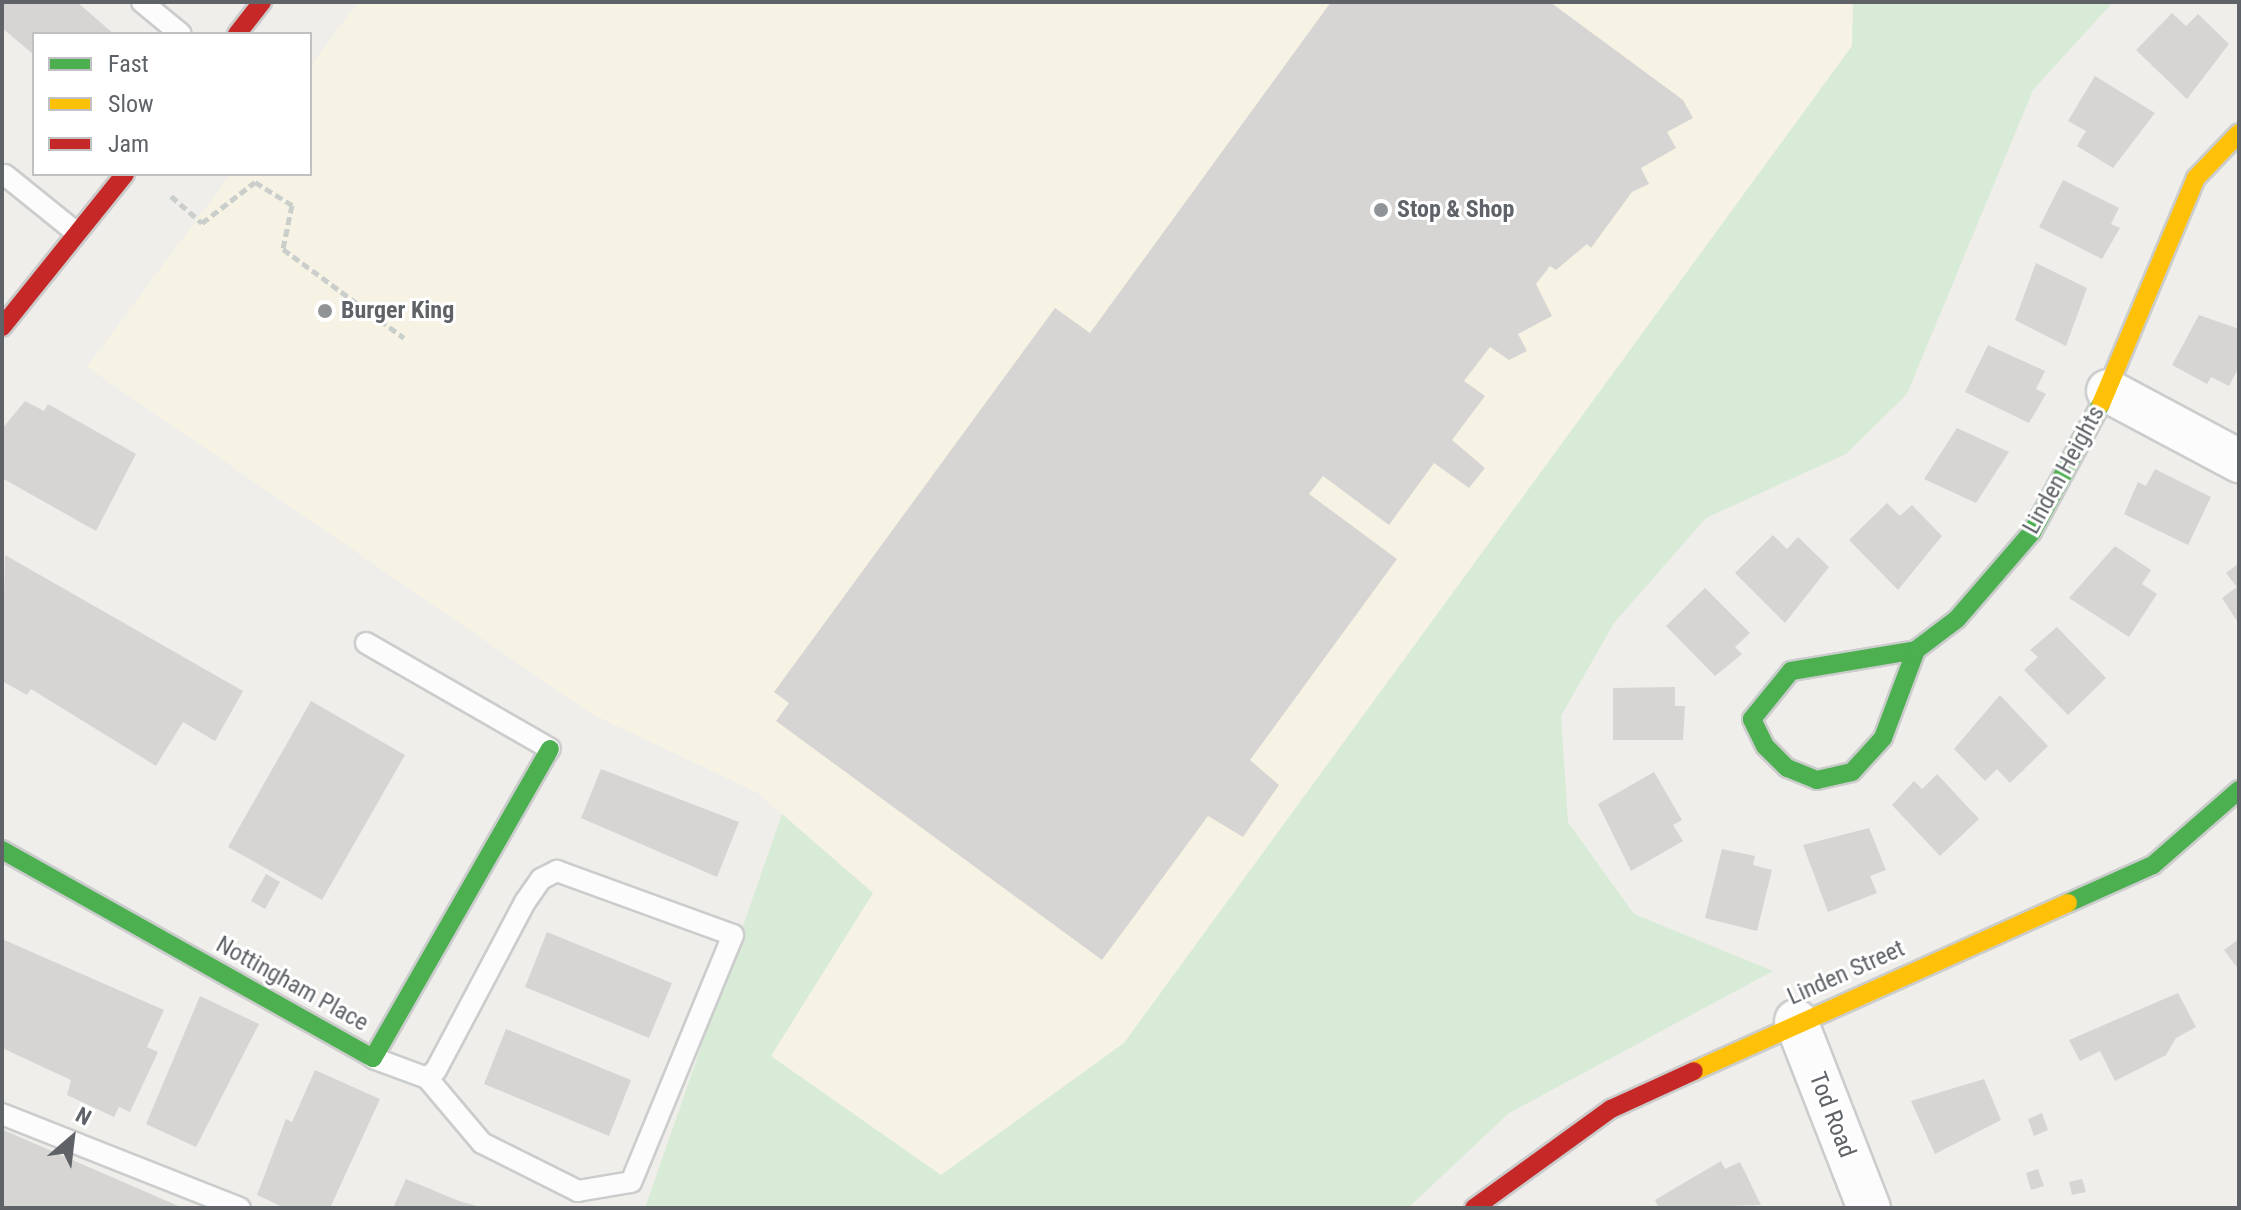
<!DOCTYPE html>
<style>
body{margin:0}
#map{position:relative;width:2241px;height:1210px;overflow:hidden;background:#efeeea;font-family:"Roboto Condensed",sans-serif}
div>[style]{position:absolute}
.commercial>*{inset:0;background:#f7f3e4}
.green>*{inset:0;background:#d8ebd6}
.building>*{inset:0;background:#d6d5d3}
.path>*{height:5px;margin-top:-2.5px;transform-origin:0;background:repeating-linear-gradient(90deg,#cacfcc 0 8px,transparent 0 12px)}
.roads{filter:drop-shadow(2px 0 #cbcccc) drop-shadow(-2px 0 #cbcccc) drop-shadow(0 2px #cbcccc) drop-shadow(0 -2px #cbcccc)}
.lane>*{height:20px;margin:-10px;padding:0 10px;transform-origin:10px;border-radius:10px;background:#fdfcfc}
.street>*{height:42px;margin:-21px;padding:0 21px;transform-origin:21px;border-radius:21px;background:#fdfcfc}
.fast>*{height:18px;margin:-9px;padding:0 9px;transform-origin:9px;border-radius:9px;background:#4caf50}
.slow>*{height:18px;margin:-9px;padding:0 9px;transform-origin:9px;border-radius:9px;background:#ffc107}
.jam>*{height:18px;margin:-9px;padding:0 9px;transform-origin:9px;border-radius:9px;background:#c62828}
.dots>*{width:22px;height:22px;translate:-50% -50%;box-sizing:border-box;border:4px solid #fff;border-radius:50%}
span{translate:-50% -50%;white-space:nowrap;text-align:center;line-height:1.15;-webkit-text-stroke:6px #fff;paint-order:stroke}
.poi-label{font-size:24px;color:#5f6368;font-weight:700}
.left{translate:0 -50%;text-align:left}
.street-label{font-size:24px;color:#5f6368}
.frame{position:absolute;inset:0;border:4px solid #5f6368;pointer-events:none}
.legend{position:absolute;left:32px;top:32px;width:280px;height:144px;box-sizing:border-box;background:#fff;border:2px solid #bfc1c3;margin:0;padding:10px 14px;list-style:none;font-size:24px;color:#5f6368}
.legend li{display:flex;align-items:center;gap:16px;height:40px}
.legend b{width:40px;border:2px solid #bfc1c3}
.north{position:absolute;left:32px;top:1098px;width:80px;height:80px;-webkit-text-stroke:6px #fff;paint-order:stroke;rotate:28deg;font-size:22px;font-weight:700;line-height:32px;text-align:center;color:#5f6368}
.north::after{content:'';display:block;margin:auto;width:28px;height:36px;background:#5f6368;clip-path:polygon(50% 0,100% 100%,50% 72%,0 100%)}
</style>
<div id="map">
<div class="commercial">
<div style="clip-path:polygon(358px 2px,1853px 2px,1852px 46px,1124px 1043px,941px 1176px,770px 1056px,873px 893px,758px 793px,592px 714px,87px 367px,231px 174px,310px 174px,310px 67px)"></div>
</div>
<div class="green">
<div style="clip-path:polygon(1853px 2px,2113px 2px,2033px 90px,1907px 394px,1846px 454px,1706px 518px,1614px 623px,1561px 716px,1568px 822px,1634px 914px,1773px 971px,1509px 1113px,1408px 1208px,645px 1208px,782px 814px,873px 893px,771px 1056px,941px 1175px,1124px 1043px,1852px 46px)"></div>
</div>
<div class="building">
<div style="clip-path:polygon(2px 2px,77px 2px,114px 34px,34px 34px,34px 55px,2px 28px)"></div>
<div style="clip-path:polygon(1331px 2px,1550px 2px,1683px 100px,1693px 118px,1667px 132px,1676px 148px,1641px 168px,1649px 184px,1632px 192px,1591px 248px,1587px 244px,1556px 270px,1550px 266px,1536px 284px,1552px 316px,1518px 334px,1527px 351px,1509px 360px,1490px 347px,1464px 381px,1485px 396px,1452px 440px,1485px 468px,1469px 488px,1434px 463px,1389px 525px,1323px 476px,1309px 494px,1397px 559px,1250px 760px,1279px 785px,1243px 837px,1208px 816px,1102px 960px,776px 721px,789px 703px,774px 692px,1055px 308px,1090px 333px)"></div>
<div style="clip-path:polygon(2172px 13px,2186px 26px,2198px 14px,2229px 44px,2187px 99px,2136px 50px)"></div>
<div style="clip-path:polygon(2095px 76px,2155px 113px,2113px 168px,2077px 146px,2086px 131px,2068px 121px)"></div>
<div style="clip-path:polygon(2063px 180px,2119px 208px,2111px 224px,2120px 228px,2102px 259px,2039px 227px)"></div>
<div style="clip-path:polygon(2036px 263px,2087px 288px,2066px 346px,2015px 320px)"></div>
<div style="clip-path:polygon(2199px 315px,2239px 329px,2239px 367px,2229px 386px,2211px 377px,2207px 384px,2172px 365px)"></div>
<div style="clip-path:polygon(1988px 345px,2045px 371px,2036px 389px,2046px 394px,2029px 423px,1965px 392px)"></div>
<div style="clip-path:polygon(25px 401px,44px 411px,48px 404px,136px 454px,96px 531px,2px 478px,2px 429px)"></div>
<div style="clip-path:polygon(1957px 428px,2009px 452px,1976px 503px,1924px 479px)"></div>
<div style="clip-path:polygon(2155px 469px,2211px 497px,2188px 545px,2124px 514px,2138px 482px,2146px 486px)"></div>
<div style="clip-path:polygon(1887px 503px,1900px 516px,1912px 505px,1942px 536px,1898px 590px,1849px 540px)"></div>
<div style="clip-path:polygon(1773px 535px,1787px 549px,1798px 537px,1829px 567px,1785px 623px,1735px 573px)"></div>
<div style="clip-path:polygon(2115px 546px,2151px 570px,2142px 584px,2157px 594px,2129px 637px,2069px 598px)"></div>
<div style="clip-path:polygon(5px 555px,243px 691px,215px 741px,183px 722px,156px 766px,31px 689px,27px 695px,2px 681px)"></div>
<div style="clip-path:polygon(2239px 563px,2239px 624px,2222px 598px,2237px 587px,2226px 573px)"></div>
<div style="clip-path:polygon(1705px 588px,1750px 633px,1735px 647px,1742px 654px,1715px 676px,1666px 626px)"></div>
<div style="clip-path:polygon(2057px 627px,2106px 678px,2068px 715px,2024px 670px,2038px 657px,2030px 650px)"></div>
<div style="clip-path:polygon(1675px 687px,1675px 706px,1685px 706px,1683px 740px,1613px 740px,1613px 688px)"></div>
<div style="clip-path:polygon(2000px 695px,2048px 746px,2010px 783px,1997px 769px,1985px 781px,1954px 749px)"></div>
<div style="clip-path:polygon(311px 701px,405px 755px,322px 900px,228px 847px)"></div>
<div style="clip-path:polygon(601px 769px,739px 822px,717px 877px,581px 818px)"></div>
<div style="clip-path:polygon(1654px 772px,1682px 820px,1673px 825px,1683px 841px,1631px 871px,1598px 804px)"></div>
<div style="clip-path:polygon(1937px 774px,1979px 819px,1940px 856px,1892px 805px,1914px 781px,1922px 789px)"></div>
<div style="clip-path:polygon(1869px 828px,1886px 870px,1870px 876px,1877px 893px,1828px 912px,1803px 845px)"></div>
<div style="clip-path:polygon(1722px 849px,1755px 856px,1753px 865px,1772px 870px,1757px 931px,1705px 918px)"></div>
<div style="clip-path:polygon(266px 874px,280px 882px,265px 909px,251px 901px)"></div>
<div style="clip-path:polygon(547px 932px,672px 983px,649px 1038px,525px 987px)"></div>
<div style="clip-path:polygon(2px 939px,164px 1010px,147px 1047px,158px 1052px,130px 1112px,119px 1107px,114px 1117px,67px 1095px,71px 1080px,2px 1048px)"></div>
<div style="clip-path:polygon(2239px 939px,2239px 970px,2224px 950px)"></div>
<div style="clip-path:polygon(2178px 993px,2196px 1027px,2176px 1038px,2166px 1055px,2115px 1081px,2100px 1051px,2080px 1061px,2069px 1040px)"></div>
<div style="clip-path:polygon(200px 996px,259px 1024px,196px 1147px,146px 1124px)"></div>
<div style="clip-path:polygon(506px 1029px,631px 1080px,609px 1136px,484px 1084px)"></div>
<div style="clip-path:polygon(315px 1070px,380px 1099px,330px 1208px,285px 1208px,257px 1195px,286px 1119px,292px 1122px)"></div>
<div style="clip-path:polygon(1984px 1079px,2001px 1120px,1935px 1154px,1911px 1101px)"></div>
<div style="clip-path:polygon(2042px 1113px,2048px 1130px,2034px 1136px,2028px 1119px)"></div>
<div style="clip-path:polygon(2px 1129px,8px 1132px,183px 1208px,2px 1208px)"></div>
<div style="clip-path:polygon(1721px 1161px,1725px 1169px,1740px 1162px,1761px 1205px,1659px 1208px,1655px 1200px)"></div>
<div style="clip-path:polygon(2038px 1169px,2044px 1186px,2031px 1190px,2026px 1173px)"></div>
<div style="clip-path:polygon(406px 1179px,459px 1201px,484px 1208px,393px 1208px)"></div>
<div style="clip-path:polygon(2082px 1179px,2086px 1192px,2072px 1195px,2069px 1182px)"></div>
</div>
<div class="path">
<div style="left:171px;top:196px;width:41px;rotate:41.1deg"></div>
<div style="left:202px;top:223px;width:67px;rotate:-37.7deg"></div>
<div style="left:255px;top:182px;width:44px;rotate:31.9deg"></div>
<div style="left:292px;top:205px;width:45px;rotate:101.6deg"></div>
<div style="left:283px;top:249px;width:150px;rotate:36.3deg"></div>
</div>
<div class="roads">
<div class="lane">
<div style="left:142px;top:2px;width:50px;rotate:39.4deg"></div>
<div style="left:5px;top:175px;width:92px;rotate:38.9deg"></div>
<div style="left:366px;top:643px;width:212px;rotate:29.9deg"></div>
<div style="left:373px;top:1058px;width:58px;rotate:20.3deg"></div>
<div style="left:427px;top:1078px;width:12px;rotate:-42deg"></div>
<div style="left:436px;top:1070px;width:190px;rotate:-62.1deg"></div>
<div style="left:525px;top:902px;width:28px;rotate:-55deg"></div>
<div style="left:541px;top:879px;width:18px;rotate:-27deg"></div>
<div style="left:557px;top:871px;width:187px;rotate:20deg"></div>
<div style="left:733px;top:935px;width:267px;rotate:112.4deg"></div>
<div style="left:631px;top:1182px;width:54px;rotate:170.4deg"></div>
<div style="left:578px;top:1191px;width:107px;rotate:-153.4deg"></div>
<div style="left:482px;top:1143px;width:85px;rotate:-130.2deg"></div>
<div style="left:2px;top:1114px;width:256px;rotate:21.6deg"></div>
</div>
<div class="street">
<div style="left:2108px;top:391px;width:149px;rotate:28.1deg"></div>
<div style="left:1796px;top:1021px;width:201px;rotate:68.7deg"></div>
</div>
<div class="fast">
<div style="left:1916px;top:650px;width:94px;rotate:110.6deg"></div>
<div style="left:1883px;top:738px;width:46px;rotate:132.4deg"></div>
<div style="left:1852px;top:772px;width:36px;rotate:167deg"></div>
<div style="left:1817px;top:780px;width:32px;rotate:-158deg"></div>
<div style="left:1787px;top:768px;width:31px;rotate:-135deg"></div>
<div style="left:1765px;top:746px;width:30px;rotate:-116deg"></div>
<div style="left:1752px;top:719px;width:62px;rotate:-50.9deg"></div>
<div style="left:1791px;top:671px;width:127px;rotate:-9.5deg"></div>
<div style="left:1916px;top:650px;width:51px;rotate:-37.1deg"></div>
<div style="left:1957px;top:619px;width:115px;rotate:-49.2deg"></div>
<div style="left:2032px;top:532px;width:145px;rotate:-61.7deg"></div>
<div style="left:2px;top:850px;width:425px;rotate:29.3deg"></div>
<div style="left:373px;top:1058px;width:356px;rotate:-60.2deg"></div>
<div style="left:2068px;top:903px;width:93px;rotate:-24.1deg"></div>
<div style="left:2153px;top:865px;width:114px;rotate:-41.1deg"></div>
</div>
<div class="slow">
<div style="left:2101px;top:404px;width:245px;rotate:-67.2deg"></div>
<div style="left:2196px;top:178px;width:62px;rotate:-46.3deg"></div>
<div style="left:1694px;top:1071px;width:410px;rotate:-24.2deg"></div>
</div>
<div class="jam">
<div style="left:237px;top:34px;width:41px;rotate:-52deg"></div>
<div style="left:2px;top:327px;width:196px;rotate:-51.2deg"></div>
<div style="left:1474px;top:1208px;width:169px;rotate:-35.9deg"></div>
<div style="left:1611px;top:1109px;width:91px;rotate:-24.6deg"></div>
</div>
</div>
<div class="dots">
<div style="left:1381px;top:210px;background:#919496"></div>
<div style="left:325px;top:311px;background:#919496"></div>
</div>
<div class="poi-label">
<span class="left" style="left:1397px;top:210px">Stop &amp; Shop</span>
<span class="left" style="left:341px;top:311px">Burger King</span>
</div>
<div class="street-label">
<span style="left:2064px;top:470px;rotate:-61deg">Linden Heights</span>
<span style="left:1846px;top:973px;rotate:-24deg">Linden Street</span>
<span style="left:292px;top:984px;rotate:29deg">Nottingham Place</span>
<span style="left:1832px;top:1115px;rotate:69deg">Tod Road</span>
</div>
<div class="frame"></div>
<ul class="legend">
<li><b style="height:10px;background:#4caf50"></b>Fast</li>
<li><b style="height:10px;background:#ffc107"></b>Slow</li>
<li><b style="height:10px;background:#c62828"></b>Jam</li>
</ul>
<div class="north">N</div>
</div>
